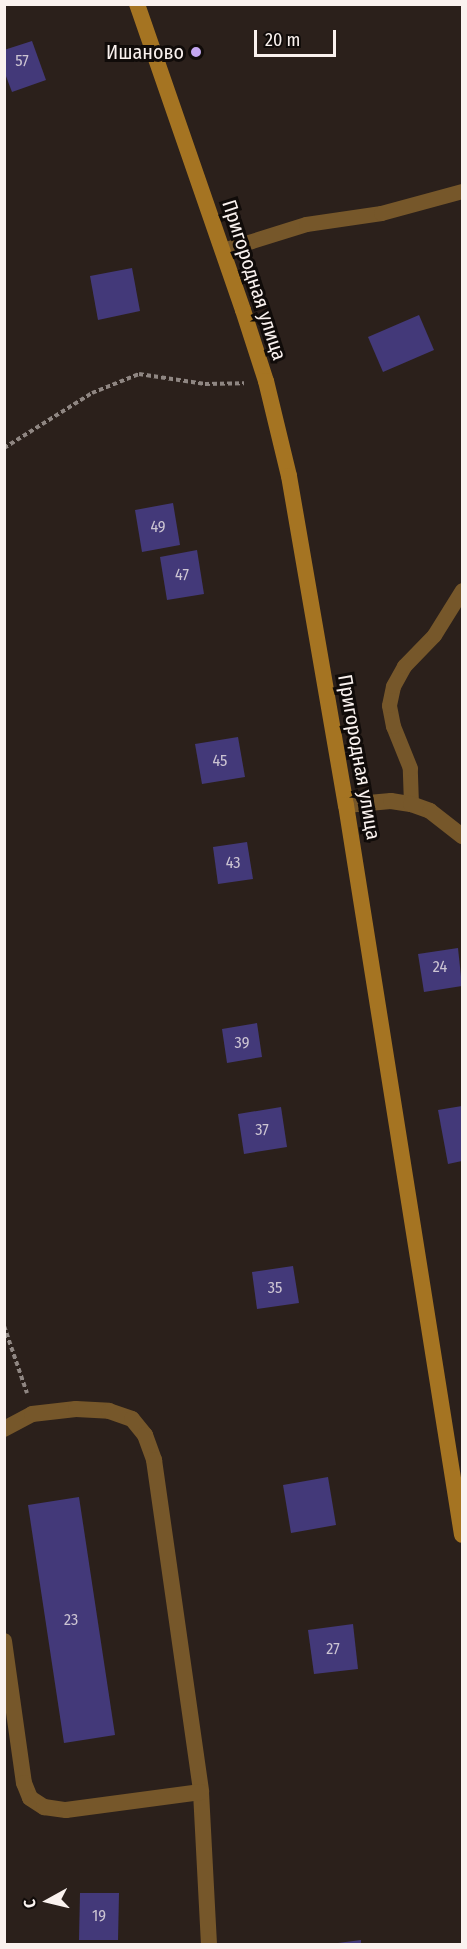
<!DOCTYPE html>
<meta charset="utf-8">
<style>
body{margin:0}
#map{position:relative;width:467px;height:1949px;overflow:hidden;background:#2b201b;font-family:"Fira Sans Condensed",sans-serif}
div>[style]{position:absolute}
.building>*{inset:0;background:#433979}
.path>*{height:4px;margin-top:-2px;transform-origin:0;background:repeating-linear-gradient(90deg,#8f8682 0 4.5px,transparent 0 7.5px)}
.service>*{height:15px;margin:-7.5px;padding:0 7.5px;transform-origin:7.5px;border-radius:7.5px;background:#76572a}
.minor>*{height:16px;margin:-8px;padding:0 8px;transform-origin:8px;border-radius:8px;background:#76572a}
.secondary>*{height:16px;margin:-8px;padding:0 8px;transform-origin:8px;border-radius:8px;background:#a57422}
.dots>*{width:16px;height:16px;translate:-50% -50%;box-sizing:border-box;border:3px solid #100b09;border-radius:50%}
span{translate:-50% -50%;white-space:nowrap;text-align:center;line-height:1.15;-webkit-text-stroke:6px #100b09;paint-order:stroke}
.number-label{font-size:16px;color:#ccc4d2}
.number-label span{-webkit-text-stroke-width:0}
.poi-label{font-size:20px;color:#faf2ef}
.right{translate:-100% -50%;text-align:right}
.street-label{font-size:20px;color:#faf2ef}
.frame{position:absolute;inset:0;border:6px solid #faf2ef;pointer-events:none}
.north{position:absolute;left:18px;top:1871px;width:60px;height:60px;-webkit-text-stroke:4px #100b09;paint-order:stroke;rotate:262deg;font-size:16px;font-weight:700;line-height:24px;text-align:center;color:#faf2ef}
.north::after{content:'';display:block;margin:auto;width:21px;height:27px;background:#faf2ef;clip-path:polygon(50% 0,100% 100%,50% 72%,0 100%)}
.scale{position:absolute;left:254px;top:30px;width:82px;height:27px;box-sizing:border-box;border:3px solid #faf2ef;border-top:0;padding-left:8px;font-size:18px;line-height:21px;white-space:nowrap;color:#faf2ef;-webkit-text-stroke:4px #100b09;paint-order:stroke}
</style>
<div id="map">
<div class="building">
<div style="clip-path:polygon(32px 41px,46px 80px,12px 92px,4px 71px,4px 50px)"></div>
<div style="clip-path:polygon(132px 268px,140px 311px,98px 320px,90px 276px)"></div>
<div style="clip-path:polygon(419px 315px,434px 350px,383px 372px,368px 337px)"></div>
<div style="clip-path:polygon(173px 503px,180px 545px,142px 552px,135px 510px)"></div>
<div style="clip-path:polygon(197px 550px,204px 594px,167px 600px,160px 557px)"></div>
<div style="clip-path:polygon(238px 737px,245px 777px,202px 784px,195px 744px)"></div>
<div style="clip-path:polygon(247px 842px,253px 879px,218px 884px,213px 847px)"></div>
<div style="clip-path:polygon(458px 948px,462px 986px,424px 992px,418px 954px)"></div>
<div style="clip-path:polygon(257px 1023px,262px 1057px,227px 1063px,222px 1029px)"></div>
<div style="clip-path:polygon(462px 1106px,462px 1161px,448px 1164px,438px 1110px)"></div>
<div style="clip-path:polygon(281px 1107px,287px 1147px,244px 1154px,238px 1114px)"></div>
<div style="clip-path:polygon(293px 1266px,299px 1303px,257px 1309px,252px 1272px)"></div>
<div style="clip-path:polygon(328px 1477px,336px 1525px,291px 1533px,283px 1485px)"></div>
<div style="clip-path:polygon(79px 1497px,115px 1735px,64px 1743px,28px 1505px)"></div>
<div style="clip-path:polygon(353px 1624px,358px 1669px,314px 1674px,308px 1630px)"></div>
<div style="clip-path:polygon(80px 1893px,119px 1893px,118px 1940px,79px 1940px)"></div>
<div style="clip-path:polygon(361px 1940px,361px 1944px,338px 1944px,338px 1943px)"></div>
</div>
<div class="path">
<div style="left:4px;top:448px;width:104px;rotate:-32deg"></div>
<div style="left:92px;top:393px;width:51px;rotate:-22deg"></div>
<div style="left:139px;top:374px;width:67px;rotate:8.6deg"></div>
<div style="left:205px;top:384px;width:39px;rotate:-1deg"></div>
<div style="left:4px;top:1326px;width:71px;rotate:71.1deg"></div>
</div>
<div class="service">
<div style="left:223px;top:250px;width:87px;rotate:-17.4deg"></div>
<div style="left:306px;top:224px;width:76px;rotate:-8.3deg"></div>
<div style="left:381px;top:213px;width:84px;rotate:-15.2deg"></div>
<div style="left:411px;top:804px;width:36px;rotate:-92deg"></div>
<div style="left:410px;top:768px;width:45px;rotate:-112deg"></div>
<div style="left:393px;top:726px;width:21px;rotate:-101deg"></div>
<div style="left:389px;top:705px;width:19px;rotate:-78deg"></div>
<div style="left:393px;top:686px;width:23px;rotate:-61deg"></div>
<div style="left:404px;top:666px;width:43px;rotate:-45.9deg"></div>
<div style="left:434px;top:635px;width:53px;rotate:-58.1deg"></div>
</div>
<div class="minor">
<div style="left:346px;top:805px;width:45px;rotate:-5.1deg"></div>
<div style="left:391px;top:801px;width:20px;rotate:9deg"></div>
<div style="left:411px;top:804px;width:20px;rotate:20deg"></div>
<div style="left:430px;top:811px;width:41px;rotate:38deg"></div>
<div style="left:4px;top:1429px;width:32px;rotate:-28deg"></div>
<div style="left:32px;top:1414px;width:44px;rotate:-6.5deg"></div>
<div style="left:76px;top:1409px;width:33px;rotate:3deg"></div>
<div style="left:109px;top:1411px;width:24px;rotate:19deg"></div>
<div style="left:132px;top:1419px;width:21px;rotate:51deg"></div>
<div style="left:145px;top:1435px;width:27px;rotate:70deg"></div>
<div style="left:154px;top:1460px;width:335px;rotate:81.9deg"></div>
<div style="left:201px;top:1792px;width:152px;rotate:87deg"></div>
<div style="left:4px;top:1641px;width:143px;rotate:82deg"></div>
<div style="left:24px;top:1783px;width:16px;rotate:68deg"></div>
<div style="left:30px;top:1798px;width:17px;rotate:33deg"></div>
<div style="left:44px;top:1807px;width:22px;rotate:8deg"></div>
<div style="left:66px;top:1810px;width:136px;rotate:-7.6deg"></div>
</div>
<div class="secondary">
<div style="left:137px;top:4px;width:324px;rotate:70.9deg"></div>
<div style="left:243px;top:310px;width:75px;rotate:72.1deg"></div>
<div style="left:266px;top:381px;width:98px;rotate:76.4deg"></div>
<div style="left:289px;top:476px;width:334px;rotate:80.2deg"></div>
<div style="left:346px;top:805px;width:739px;rotate:80.97deg"></div>
</div>
<div class="dots">
<div style="left:196px;top:52px;background:#c4a7f1"></div>
</div>
<div class="number-label">
<span style="left:22px;top:61px">57</span>
<span style="left:158px;top:527px">49</span>
<span style="left:182px;top:575px">47</span>
<span style="left:220px;top:761px">45</span>
<span style="left:233px;top:863px">43</span>
<span style="left:440px;top:967px">24</span>
<span style="left:242px;top:1043px">39</span>
<span style="left:262px;top:1130px">37</span>
<span style="left:275px;top:1288px">35</span>
<span style="left:71px;top:1620px">23</span>
<span style="left:333px;top:1649px">27</span>
<span style="left:99px;top:1916px">19</span>
</div>
<div class="poi-label">
<span class="right" style="left:184px;top:52px">Ишаново</span>
</div>
<div class="street-label">
<span style="left:254px;top:280px;rotate:72deg">Пригородная улица</span>
<span style="left:359px;top:757px;rotate:80deg">Пригородная улица</span>
</div>
<div class="frame"></div>
<div class="north">С</div>
<div class="scale">20 m</div>
</div>
